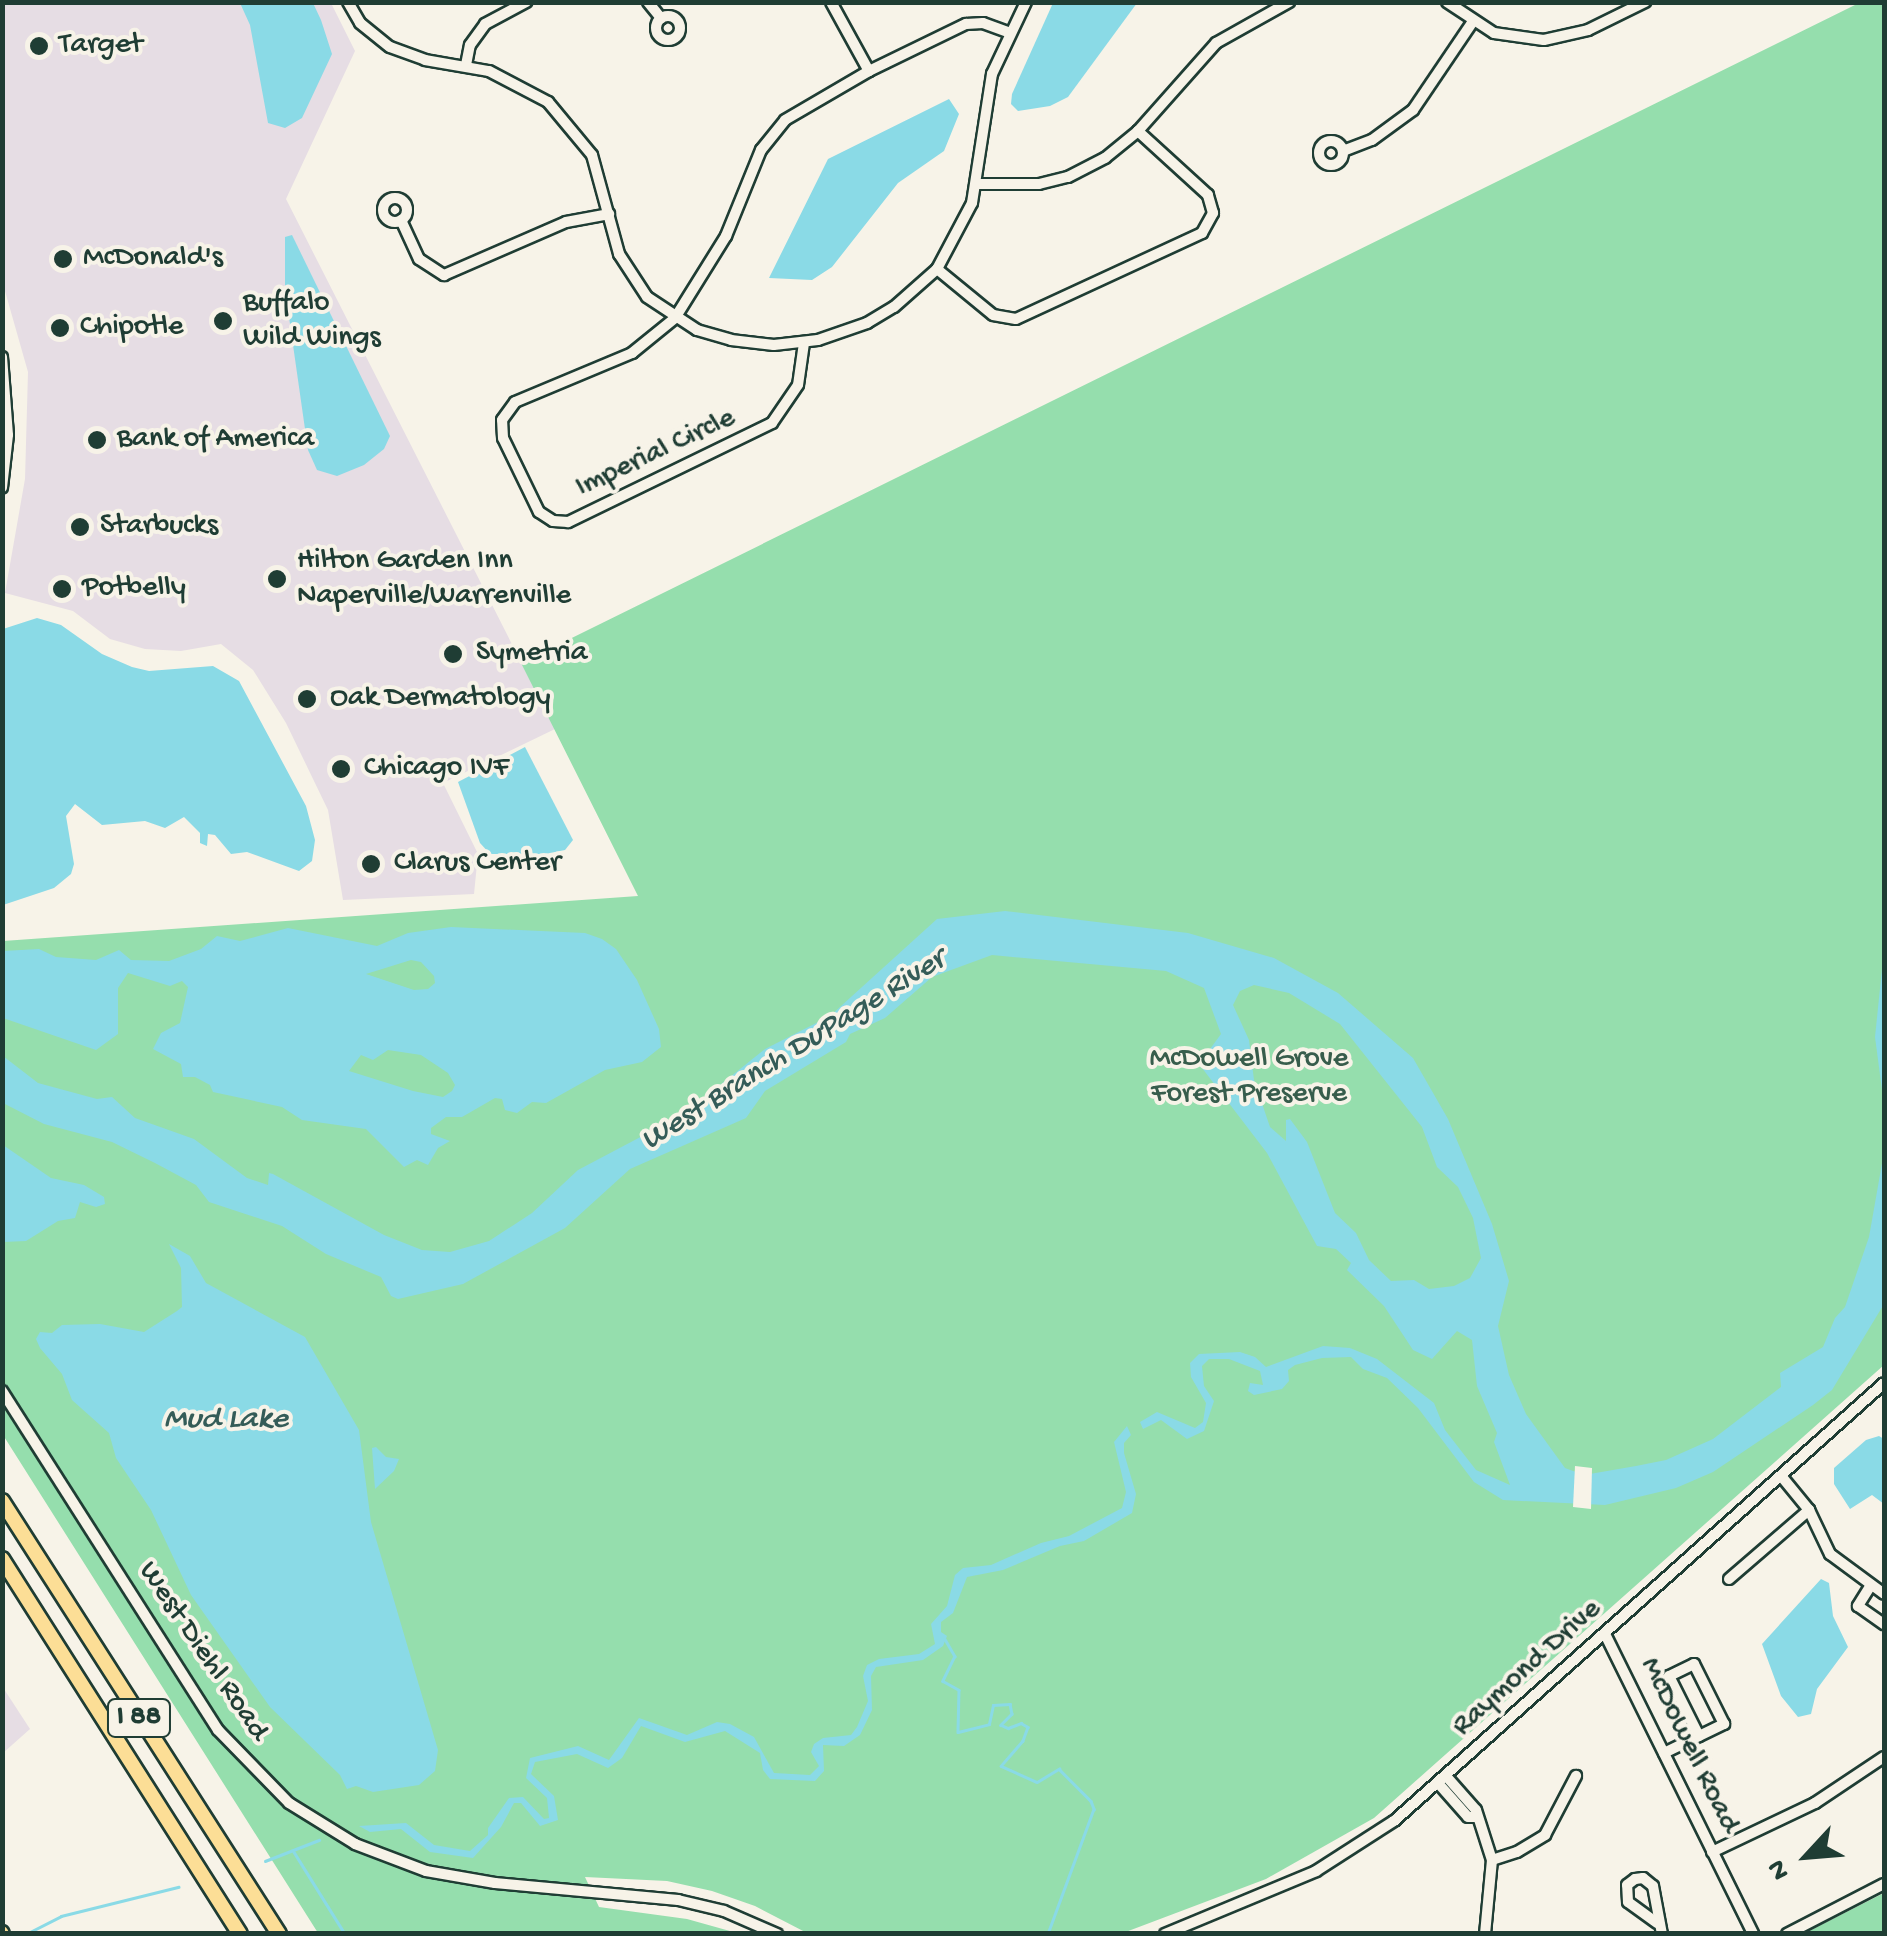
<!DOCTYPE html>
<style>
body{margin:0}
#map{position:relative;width:1887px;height:1936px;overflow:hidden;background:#f7f3e8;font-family:"Gochi Hand",sans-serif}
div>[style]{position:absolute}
.built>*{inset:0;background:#e6dde4}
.green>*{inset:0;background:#95dead}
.water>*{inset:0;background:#8adae6}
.pier>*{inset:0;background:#f7f3e8}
.stream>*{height:2.5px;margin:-1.25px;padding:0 1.25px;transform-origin:1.25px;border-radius:1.25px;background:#8adae6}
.roads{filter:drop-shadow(2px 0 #1f3d34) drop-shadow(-2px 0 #1f3d34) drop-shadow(0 2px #1f3d34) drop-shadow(0 -2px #1f3d34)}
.minor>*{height:10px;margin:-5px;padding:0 5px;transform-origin:5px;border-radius:5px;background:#f7f3e8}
.minor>.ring{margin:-5px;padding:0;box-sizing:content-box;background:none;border:10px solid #f7f3e8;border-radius:50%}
.major>*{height:12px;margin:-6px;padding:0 6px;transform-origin:6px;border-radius:6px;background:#fcde96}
.highway>*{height:14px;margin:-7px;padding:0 7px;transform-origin:7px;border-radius:7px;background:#fcde96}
.dots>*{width:28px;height:28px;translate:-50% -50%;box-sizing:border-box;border:5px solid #f7f3e8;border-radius:50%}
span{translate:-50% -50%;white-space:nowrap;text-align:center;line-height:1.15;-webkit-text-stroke:8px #f7f3e8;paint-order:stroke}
.shield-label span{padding:2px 8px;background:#f7f3e8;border:2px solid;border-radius:8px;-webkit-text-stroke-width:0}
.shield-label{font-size:28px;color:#1f3d34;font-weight:700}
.poi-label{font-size:30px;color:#1f3d34}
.left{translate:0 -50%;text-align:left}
.street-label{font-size:30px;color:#1f3d34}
.park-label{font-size:30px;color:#375d4c}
.water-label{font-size:32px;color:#345c58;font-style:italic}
.frame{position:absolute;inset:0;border:5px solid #1f3d34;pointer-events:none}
.north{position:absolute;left:1757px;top:1806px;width:100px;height:100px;-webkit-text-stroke:8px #f7f3e8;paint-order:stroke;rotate:244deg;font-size:28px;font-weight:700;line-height:40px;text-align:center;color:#1f3d34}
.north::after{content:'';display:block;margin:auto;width:35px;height:45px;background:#1f3d34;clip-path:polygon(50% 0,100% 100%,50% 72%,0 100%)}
</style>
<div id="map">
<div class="built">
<div style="clip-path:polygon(3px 3px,331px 3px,355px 51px,286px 199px,555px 729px,443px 783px,478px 854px,474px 894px,343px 900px,328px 810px,286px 723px,253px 670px,221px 644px,181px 651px,145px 649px,110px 639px,73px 611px,5px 593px,25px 479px,28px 372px,3px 284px)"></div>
<div style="clip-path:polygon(2px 1686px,30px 1729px,3px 1753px,2px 1753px)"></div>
</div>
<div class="green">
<div style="clip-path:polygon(1859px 3px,1884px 3px,1884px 1365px,1374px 1818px,1266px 1879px,1123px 1933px,807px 1933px,755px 1906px,712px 1891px,667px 1881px,585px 1877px,599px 1907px,687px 1919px,737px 1933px,318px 1933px,3px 1435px,3px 941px,638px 896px,521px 663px)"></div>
<div style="clip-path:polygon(1884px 1893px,1884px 1933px,1805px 1933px,1876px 1897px)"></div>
</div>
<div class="water">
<div style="clip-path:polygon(240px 3px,313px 3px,321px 20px,332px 54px,302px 118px,285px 128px,268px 123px,250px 25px)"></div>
<div style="clip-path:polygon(1053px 3px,1137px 3px,1068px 97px,1050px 106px,1018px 111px,1011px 104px,1012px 94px)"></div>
<div style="clip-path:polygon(949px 99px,959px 114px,944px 151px,898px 183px,832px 267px,812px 280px,769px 278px,828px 159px)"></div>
<div style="clip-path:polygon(292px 235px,390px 436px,384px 449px,364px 465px,337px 476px,317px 470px,308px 450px,285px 289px,285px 237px)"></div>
<div style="clip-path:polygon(37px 618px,61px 625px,102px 654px,132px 667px,149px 671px,213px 666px,239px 681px,306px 806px,315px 840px,312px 861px,299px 871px,247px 852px,231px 854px,215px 835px,208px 834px,207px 846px,200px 843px,200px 833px,184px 817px,165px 828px,145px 821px,102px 825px,75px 804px,66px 816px,74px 864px,71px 874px,54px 888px,3px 905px,3px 629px)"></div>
<div style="clip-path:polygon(525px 747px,573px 840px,565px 850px,545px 854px,490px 854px,480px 843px,458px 782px)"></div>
<div style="clip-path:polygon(evenodd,1005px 911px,1188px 933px,1274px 958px,1338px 993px,1413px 1058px,1448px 1119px,1492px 1224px,1509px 1281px,1498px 1326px,1509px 1375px,1526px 1414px,1565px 1468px,1584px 1475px,1636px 1466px,1666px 1460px,1713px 1439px,1781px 1387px,1780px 1373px,1823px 1347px,1835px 1318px,1845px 1307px,1869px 1237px,1884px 1152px,1884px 1304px,1832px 1390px,1813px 1405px,1713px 1472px,1676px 1488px,1605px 1505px,1503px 1500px,1474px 1482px,1418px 1408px,1387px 1378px,1363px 1369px,1351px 1357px,1322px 1358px,1295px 1365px,1288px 1370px,1289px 1381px,1282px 1389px,1254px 1395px,1248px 1391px,1250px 1383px,1263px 1385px,1260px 1371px,1229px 1359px,1209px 1359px,1202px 1366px,1204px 1386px,1214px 1401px,1204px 1431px,1187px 1439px,1161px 1420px,1143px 1429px,1140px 1422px,1157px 1412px,1195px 1428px,1203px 1422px,1206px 1403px,1191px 1377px,1190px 1363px,1199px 1354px,1240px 1352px,1255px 1357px,1266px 1367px,1323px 1346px,1350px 1348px,1377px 1359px,1434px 1403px,1445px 1430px,1476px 1470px,1510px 1485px,1494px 1442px,1497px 1433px,1477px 1386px,1472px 1340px,1457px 1331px,1432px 1359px,1413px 1350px,1384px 1306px,1347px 1270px,1351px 1263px,1336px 1249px,1317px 1246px,1267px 1153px,1199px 1064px,1221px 1034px,1204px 988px,1166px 971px,992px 955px,932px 977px,885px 1018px,850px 1034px,846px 1042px,765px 1091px,746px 1118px,630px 1169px,565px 1228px,463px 1284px,398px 1299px,391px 1296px,381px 1277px,326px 1254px,282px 1226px,209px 1202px,196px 1185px,155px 1163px,112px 1142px,44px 1124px,3px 1103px,3px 1056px,38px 1083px,97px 1099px,112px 1097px,135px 1118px,194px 1139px,247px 1178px,268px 1185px,269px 1173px,273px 1174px,384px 1235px,422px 1250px,450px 1252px,489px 1241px,532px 1213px,578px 1170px,684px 1114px,765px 1049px,830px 1016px,937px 919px,1005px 911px,1254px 985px,1289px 993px,1340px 1024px,1422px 1127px,1437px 1167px,1458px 1187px,1473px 1218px,1481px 1258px,1470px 1278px,1454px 1286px,1429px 1289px,1414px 1280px,1391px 1281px,1369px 1260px,1356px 1233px,1335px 1213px,1307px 1142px,1290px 1119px,1286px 1120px,1286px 1141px,1270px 1127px,1254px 1080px,1249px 1040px,1233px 1005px,1240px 991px,1254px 985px)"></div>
<div style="clip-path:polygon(evenodd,451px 927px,585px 933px,602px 939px,616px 949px,637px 980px,659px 1029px,661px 1047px,642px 1062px,605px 1070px,546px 1103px,532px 1102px,517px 1113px,505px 1110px,502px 1099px,495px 1098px,462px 1117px,446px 1117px,431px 1128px,431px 1134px,450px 1141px,438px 1148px,428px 1165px,417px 1160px,404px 1167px,366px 1129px,302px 1120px,282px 1107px,213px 1092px,210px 1085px,195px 1077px,183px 1077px,181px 1064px,153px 1049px,161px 1033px,180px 1023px,188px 987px,182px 981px,170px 986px,128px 973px,118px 988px,118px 1034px,96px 1050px,3px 1018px,3px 951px,39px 949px,56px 957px,96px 960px,119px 950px,131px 960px,169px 961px,201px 949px,217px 936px,240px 941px,288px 928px,377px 946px,408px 933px,451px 927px,411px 960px,421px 962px,434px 976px,435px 983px,428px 989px,414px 990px,366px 974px,411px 960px,451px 927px,388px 1050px,421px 1055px,448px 1073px,455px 1085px,452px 1091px,443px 1097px,413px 1091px,349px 1071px,361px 1055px,373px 1060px,388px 1050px)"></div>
<div style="clip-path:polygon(1884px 950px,1884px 1105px,1875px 1037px)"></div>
<div style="clip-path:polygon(3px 1145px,51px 1178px,84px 1185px,104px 1197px,105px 1204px,96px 1207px,80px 1202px,75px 1218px,58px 1221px,26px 1241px,3px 1242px)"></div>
<div style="clip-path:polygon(169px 1244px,190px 1256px,206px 1283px,305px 1337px,359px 1430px,371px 1522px,438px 1750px,435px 1771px,419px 1785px,373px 1792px,356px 1786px,347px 1789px,340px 1775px,270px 1707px,191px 1595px,151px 1510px,116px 1458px,109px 1433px,72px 1400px,62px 1374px,40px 1348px,36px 1339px,40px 1332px,52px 1333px,62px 1325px,100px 1324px,144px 1332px,177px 1311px,182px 1307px,181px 1268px)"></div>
<div style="clip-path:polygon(1127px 1426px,1131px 1435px,1124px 1443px,1124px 1453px,1136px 1494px,1132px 1513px,1084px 1541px,1060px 1546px,1003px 1570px,967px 1577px,953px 1613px,941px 1622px,941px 1632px,947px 1636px,943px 1646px,923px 1660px,876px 1667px,871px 1676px,872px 1710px,860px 1735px,844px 1746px,823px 1745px,824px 1771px,815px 1781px,770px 1779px,763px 1770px,760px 1753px,725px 1731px,685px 1742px,641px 1726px,622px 1758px,608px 1768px,577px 1754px,535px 1762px,531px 1774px,554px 1796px,558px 1820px,540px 1826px,521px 1803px,514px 1803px,501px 1827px,473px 1858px,430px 1852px,401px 1829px,370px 1832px,359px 1826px,406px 1823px,434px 1845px,470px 1851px,488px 1835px,488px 1828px,509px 1798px,523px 1797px,544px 1819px,549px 1818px,547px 1798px,526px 1778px,530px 1758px,578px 1746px,609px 1760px,639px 1718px,687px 1735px,717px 1722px,730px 1724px,754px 1737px,774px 1773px,810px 1775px,819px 1766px,811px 1752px,814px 1744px,823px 1738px,851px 1735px,857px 1727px,868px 1701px,863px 1676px,867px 1665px,879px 1659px,919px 1654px,935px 1644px,931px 1624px,947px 1606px,955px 1575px,963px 1568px,991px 1565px,1041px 1543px,1069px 1536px,1122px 1508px,1126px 1492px,1114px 1442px)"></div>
<div style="clip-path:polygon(1879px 1436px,1884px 1439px,1884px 1504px,1872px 1495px,1850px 1509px,1834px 1484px,1834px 1468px,1866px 1440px)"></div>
<div style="clip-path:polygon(376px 1447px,386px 1457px,399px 1459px,394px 1471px,375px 1489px,372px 1448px)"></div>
<div style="clip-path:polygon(1821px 1579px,1829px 1583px,1833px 1616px,1848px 1647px,1817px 1689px,1811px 1714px,1798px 1717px,1781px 1696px,1762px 1644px)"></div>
</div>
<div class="pier">
<div style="clip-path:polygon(1575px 1466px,1592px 1468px,1591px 1509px,1573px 1507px)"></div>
</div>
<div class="stream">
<div style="left:945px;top:1639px;width:20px;rotate:60deg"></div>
<div style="left:955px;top:1656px;width:28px;rotate:116deg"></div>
<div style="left:943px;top:1681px;width:18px;rotate:29deg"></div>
<div style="left:959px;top:1690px;width:42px;rotate:91.4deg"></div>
<div style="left:958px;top:1732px;width:32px;rotate:-14deg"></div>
<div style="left:989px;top:1724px;width:19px;rotate:-78deg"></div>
<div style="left:993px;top:1705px;width:17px;rotate:-3deg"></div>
<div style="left:1010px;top:1704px;width:10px;rotate:79deg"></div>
<div style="left:1012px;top:1714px;width:16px;rotate:135deg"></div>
<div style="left:1001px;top:1725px;width:8px;rotate:23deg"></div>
<div style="left:1008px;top:1728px;width:14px;rotate:-21deg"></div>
<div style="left:1021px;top:1723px;width:8px;rotate:30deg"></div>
<div style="left:1028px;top:1727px;width:15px;rotate:110deg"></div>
<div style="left:1023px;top:1741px;width:33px;rotate:131deg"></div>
<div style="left:1001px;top:1766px;width:39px;rotate:24deg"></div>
<div style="left:1037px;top:1782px;width:26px;rotate:-31deg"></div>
<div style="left:1059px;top:1769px;width:45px;rotate:45deg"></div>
<div style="left:1091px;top:1801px;width:9px;rotate:69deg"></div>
<div style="left:1094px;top:1809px;width:133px;rotate:110.2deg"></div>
<div style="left:294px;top:1852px;width:97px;rotate:58.1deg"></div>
<div style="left:265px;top:1861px;width:58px;rotate:-21.3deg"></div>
<div style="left:26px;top:1934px;width:39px;rotate:-27deg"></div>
<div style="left:61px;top:1916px;width:121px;rotate:-13.9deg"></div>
</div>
<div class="roads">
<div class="minor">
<div style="left:348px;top:2px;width:24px;rotate:60deg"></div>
<div style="left:360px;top:23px;width:38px;rotate:39deg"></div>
<div style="left:390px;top:47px;width:37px;rotate:20deg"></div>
<div style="left:425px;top:60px;width:65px;rotate:9.8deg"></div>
<div style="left:489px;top:71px;width:67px;rotate:27.7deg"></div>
<div style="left:548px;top:102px;width:69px;rotate:50.3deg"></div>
<div style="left:592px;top:155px;width:103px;rotate:74.7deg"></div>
<div style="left:619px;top:254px;width:51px;rotate:56.9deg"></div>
<div style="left:647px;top:297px;width:60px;rotate:33.4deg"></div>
<div style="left:697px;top:330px;width:35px;rotate:16deg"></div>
<div style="left:731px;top:340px;width:43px;rotate:6.6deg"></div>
<div style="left:774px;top:345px;width:44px;rotate:-6.5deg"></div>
<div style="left:818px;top:340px;width:52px;rotate:-19.1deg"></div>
<div style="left:867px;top:323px;width:31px;rotate:-31deg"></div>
<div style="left:894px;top:307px;width:57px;rotate:-41.5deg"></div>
<div style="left:937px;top:269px;width:75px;rotate:-62.1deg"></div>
<div style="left:972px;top:203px;width:131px;rotate:-81.2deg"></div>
<div style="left:992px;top:74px;width:80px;rotate:-64.7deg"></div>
<div style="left:648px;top:2px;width:21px;rotate:51deg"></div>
<div style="left:831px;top:2px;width:79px;rotate:61.2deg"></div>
<div style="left:1447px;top:2px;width:56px;rotate:33.4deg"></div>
<div style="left:1494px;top:33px;width:50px;rotate:8deg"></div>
<div style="left:1544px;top:40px;width:45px;rotate:-12.8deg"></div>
<div style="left:1588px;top:30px;width:64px;rotate:-26.2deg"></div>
<div class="ring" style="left:656px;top:16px;width:14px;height:14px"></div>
<div style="left:466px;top:65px;width:20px;rotate:-79deg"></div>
<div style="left:470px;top:45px;width:26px;rotate:-54deg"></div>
<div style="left:485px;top:24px;width:47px;rotate:-28.2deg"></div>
<div class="ring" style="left:1319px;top:141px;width:14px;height:14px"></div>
<div style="left:1343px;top:151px;width:31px;rotate:-21deg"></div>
<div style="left:1372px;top:140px;width:51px;rotate:-36.2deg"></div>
<div style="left:1413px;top:110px;width:105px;rotate:-55.9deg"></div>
<div style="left:977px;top:184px;width:62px"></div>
<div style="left:1039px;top:184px;width:30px;rotate:-14deg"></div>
<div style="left:1068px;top:177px;width:42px;rotate:-27.2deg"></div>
<div style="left:1105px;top:158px;width:43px;rotate:-39.3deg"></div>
<div style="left:1138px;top:131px;width:118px;rotate:-48.4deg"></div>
<div style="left:1216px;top:43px;width:84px;rotate:-29.3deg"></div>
<div class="ring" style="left:383px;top:198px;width:14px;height:14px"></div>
<div style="left:401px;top:220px;width:43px;rotate:65.2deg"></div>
<div style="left:419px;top:259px;width:30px;rotate:33deg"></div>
<div style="left:444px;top:275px;width:133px;rotate:-23.5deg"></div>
<div style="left:566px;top:222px;width:44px;rotate:-10.5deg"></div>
<div style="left:937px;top:269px;width:72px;rotate:39.4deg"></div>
<div style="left:993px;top:315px;width:23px;rotate:10deg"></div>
<div style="left:1016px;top:319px;width:205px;rotate:-24.8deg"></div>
<div style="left:1202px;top:233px;width:23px;rotate:-61deg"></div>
<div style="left:1213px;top:213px;width:19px;rotate:-106deg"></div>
<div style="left:1208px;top:195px;width:95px;rotate:-137.6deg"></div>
<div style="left:804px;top:343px;width:42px;rotate:98.1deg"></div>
<div style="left:798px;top:385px;width:46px;rotate:124.4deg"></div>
<div style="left:772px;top:423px;width:227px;rotate:154.1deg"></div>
<div style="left:568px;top:522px;width:15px;rotate:-176deg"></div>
<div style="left:553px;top:521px;width:17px;rotate:-147deg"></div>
<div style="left:539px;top:512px;width:82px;rotate:-115.9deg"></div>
<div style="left:503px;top:438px;width:18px;rotate:-93deg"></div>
<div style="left:502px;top:420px;width:22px;rotate:-54deg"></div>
<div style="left:515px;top:402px;width:127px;rotate:-22.7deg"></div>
<div style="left:632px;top:353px;width:55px;rotate:-39.1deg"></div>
<div style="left:675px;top:318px;width:97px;rotate:-58.1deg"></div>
<div style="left:726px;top:236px;width:93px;rotate:-67.9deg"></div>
<div style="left:761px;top:150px;width:38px;rotate:-51deg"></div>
<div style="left:785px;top:120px;width:97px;rotate:-30.3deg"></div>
<div style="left:869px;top:71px;width:108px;rotate:-25.9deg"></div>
<div style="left:966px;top:24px;width:17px;rotate:-3deg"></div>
<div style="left:983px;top:23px;width:27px;rotate:20deg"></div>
<div style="left:2px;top:357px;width:78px;rotate:85.6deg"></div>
<div style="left:8px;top:435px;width:53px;rotate:96.5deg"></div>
<div style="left:2px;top:1391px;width:402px;rotate:57.5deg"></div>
<div style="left:218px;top:1730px;width:102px;rotate:45.8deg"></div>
<div style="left:289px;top:1803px;width:78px;rotate:31.8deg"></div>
<div style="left:355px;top:1844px;width:76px;rotate:20.8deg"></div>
<div style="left:426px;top:1871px;width:70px;rotate:9.9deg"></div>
<div style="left:495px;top:1883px;width:184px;rotate:5.3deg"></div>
<div style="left:678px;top:1900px;width:47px;rotate:13.4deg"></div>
<div style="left:724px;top:1911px;width:58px;rotate:23.5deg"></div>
<div style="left:1782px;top:1477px;width:43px;rotate:50.7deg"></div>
<div style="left:1809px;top:1510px;width:49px;rotate:64.5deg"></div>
<div style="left:1830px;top:1554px;width:67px;rotate:36.5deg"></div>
<div style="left:1729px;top:1579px;width:106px;rotate:-40.8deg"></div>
<div style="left:1871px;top:1585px;width:25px;rotate:122deg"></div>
<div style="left:1858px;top:1606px;width:32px;rotate:35deg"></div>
<div style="left:1605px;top:1634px;width:335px;rotate:63.7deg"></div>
<div style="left:1664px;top:1753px;width:67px;rotate:-25.8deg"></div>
<div style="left:1724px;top:1724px;width:67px;rotate:-116.6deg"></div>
<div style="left:1694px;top:1664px;width:28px;rotate:154deg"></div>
<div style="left:1669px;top:1676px;width:67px;rotate:63.4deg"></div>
<div style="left:1446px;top:1776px;width:45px;rotate:48.6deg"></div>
<div style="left:1476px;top:1810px;width:52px;rotate:72.3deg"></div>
<div style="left:1492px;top:1860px;width:74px;rotate:95.4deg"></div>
<div style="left:1438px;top:1783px;width:45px;rotate:48.6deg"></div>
<div style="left:1468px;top:1817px;width:7px"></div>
<div style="left:1712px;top:1852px;width:114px;rotate:-25.4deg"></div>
<div style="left:1815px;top:1803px;width:83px;rotate:-33.7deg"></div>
<div style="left:1492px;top:1860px;width:26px;rotate:-18deg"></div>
<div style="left:1517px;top:1852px;width:33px;rotate:-31deg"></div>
<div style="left:1545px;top:1835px;width:67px;rotate:-62.3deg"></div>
<div style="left:1657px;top:1923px;width:36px;rotate:-144deg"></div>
<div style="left:1628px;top:1902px;width:17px;rotate:-93deg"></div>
<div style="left:1627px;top:1885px;width:10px;rotate:-37deg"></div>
<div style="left:1635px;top:1879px;width:8px;rotate:-7deg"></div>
<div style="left:1643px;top:1878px;width:13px;rotate:39deg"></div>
<div style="left:1653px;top:1886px;width:49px;rotate:79.4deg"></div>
<div style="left:1165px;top:1934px;width:164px;rotate:-22.6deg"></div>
<div style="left:1316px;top:1871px;width:93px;rotate:-32.7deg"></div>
<div style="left:1394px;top:1821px;width:657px;rotate:-41.79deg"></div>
<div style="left:1787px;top:1934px;width:109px;rotate:-27.3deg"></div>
</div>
<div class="major">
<div style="left:2px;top:1932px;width:2px;rotate:63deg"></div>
</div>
<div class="highway">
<div style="left:2px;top:1501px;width:514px;rotate:57.39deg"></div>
<div style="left:2px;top:1559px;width:444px;rotate:57.6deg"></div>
</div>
</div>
<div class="dots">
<div style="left:39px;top:46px;background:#1f3d34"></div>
<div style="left:63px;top:259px;background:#1f3d34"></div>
<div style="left:223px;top:321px;background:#1f3d34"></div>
<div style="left:60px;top:328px;background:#1f3d34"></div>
<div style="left:97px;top:440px;background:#1f3d34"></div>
<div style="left:80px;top:527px;background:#1f3d34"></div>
<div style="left:277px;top:579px;background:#1f3d34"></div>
<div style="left:62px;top:589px;background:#1f3d34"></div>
<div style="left:453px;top:654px;background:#1f3d34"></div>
<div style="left:307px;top:699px;background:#1f3d34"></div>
<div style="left:341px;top:769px;background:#1f3d34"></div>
<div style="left:371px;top:864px;background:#1f3d34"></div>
</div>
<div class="shield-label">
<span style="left:139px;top:1718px">I 88</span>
</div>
<div class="poi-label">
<span class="left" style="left:59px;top:46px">Target</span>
<span class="left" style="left:83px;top:259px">McDonald's</span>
<span class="left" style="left:243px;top:321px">Buffalo<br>Wild Wings</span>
<span class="left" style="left:80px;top:328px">Chipotle</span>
<span class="left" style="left:117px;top:440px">Bank of America</span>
<span class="left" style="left:100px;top:527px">Starbucks</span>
<span class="left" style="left:297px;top:579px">Hilton Garden Inn<br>Naperville/Warrenville</span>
<span class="left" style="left:82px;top:589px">Potbelly</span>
<span class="left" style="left:476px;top:654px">Symetria</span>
<span class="left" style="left:330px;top:699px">Oak Dermatology</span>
<span class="left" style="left:364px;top:769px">Chicago IVF</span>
<span class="left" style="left:394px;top:864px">Clarus Center</span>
</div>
<div class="street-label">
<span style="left:656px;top:454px;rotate:-25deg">Imperial Circle</span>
<span style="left:202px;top:1652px;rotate:56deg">West Diehl Road</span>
<span style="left:1528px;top:1669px;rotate:-42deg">Raymond Drive</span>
<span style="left:1688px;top:1746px;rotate:64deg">McDowell Road</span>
</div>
<div class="park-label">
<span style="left:1249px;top:1077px">McDowell Grove<br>Forest Preserve</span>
</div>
<div class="water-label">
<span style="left:794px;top:1051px;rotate:-32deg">West Branch DuPage River</span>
<span style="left:226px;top:1420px">Mud Lake</span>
</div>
<div class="frame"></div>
<div class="north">N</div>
</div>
